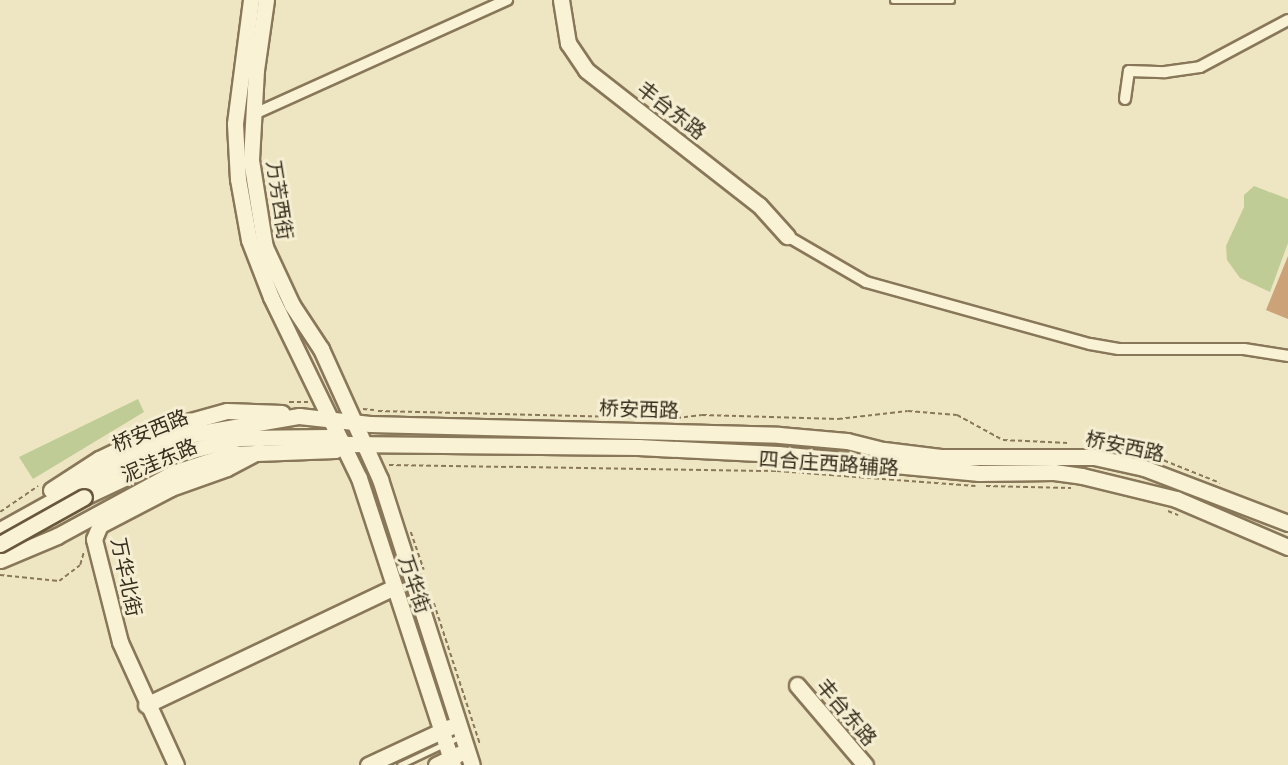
<!DOCTYPE html>
<meta charset="utf-8">
<style>
body{margin:0}
#map{position:relative;width:1288px;height:765px;overflow:hidden;background:#eee5c2;font-family:"Noto Serif","Noto Sans SC",serif}
div>[style]{position:absolute}
.green>*{inset:0;background:#c0cc96}
.building>*{inset:0;background:#cca378}
.path>*{height:1.5px;margin-top:-0.75px;transform-origin:0;background:repeating-linear-gradient(90deg,#887759 0 4.5px,transparent 0 7.5px)}
.roads{filter:drop-shadow(2px 0 #887759) drop-shadow(-2px 0 #887759) drop-shadow(0 2px #887759) drop-shadow(0 -2px #887759)}
.lane>*{height:5px;margin:-2.5px;padding:0 2.5px;transform-origin:2.5px;border-radius:2.5px;background:#f9f2d5}
.street>*{height:10px;margin:-5px;padding:0 5px;transform-origin:5px;border-radius:5px;background:#f9f2d5}
.secondary>*{height:15px;margin:-7.5px;padding:0 7.5px;transform-origin:7.5px;border-radius:7.5px;background:#f9f2d5}
.bridges{filter:drop-shadow(2px 0 #69573c) drop-shadow(-2px 0 #69573c) drop-shadow(0 2px #69573c) drop-shadow(0 -2px #69573c)}
.secondary-bridge>*{height:15px;margin:-7.5px;padding:0 7.5px;transform-origin:7.5px;border-radius:7.5px;background:#f9f2d5}
span{translate:-50% -50%;white-space:nowrap;text-align:center;line-height:1.15;-webkit-text-stroke:6px #f5eed2;paint-order:stroke}
.street-label{font-size:20px;color:#372d1d}
</style>
<div id="map">
<div class="green">
<div style="clip-path:polygon(1254px 186px,1288px 199px,1288px 243px,1270px 292px,1240px 278px,1227px 260px,1226px 246px,1244px 207px,1244px 195px)"></div>
<div style="clip-path:polygon(138px 399px,144px 412px,33px 479px,19px 457px)"></div>
</div>
<div class="building">
<div style="clip-path:polygon(1288px 256px,1288px 319px,1266px 310px)"></div>
</div>
<div class="path">
<div style="left:289px;top:402px;width:19px"></div>
<div style="left:363px;top:409px;width:11px;rotate:5deg"></div>
<div style="left:378px;top:411px;width:253px;rotate:1.4deg"></div>
<div style="left:669px;top:419px;width:33px;rotate:-7deg"></div>
<div style="left:702px;top:415px;width:136px;rotate:1.7deg"></div>
<div style="left:838px;top:419px;width:70px;rotate:-6.5deg"></div>
<div style="left:908px;top:411px;width:49px;rotate:4.7deg"></div>
<div style="left:957px;top:415px;width:52px;rotate:28.5deg"></div>
<div style="left:1003px;top:440px;width:65px;rotate:2.6deg"></div>
<div style="left:1105px;top:446px;width:38px;rotate:9deg"></div>
<div style="left:1143px;top:452px;width:83px;rotate:21.9deg"></div>
<div style="left:389px;top:465px;width:388px;rotate:0.9deg"></div>
<div style="left:777px;top:471px;width:199px;rotate:4.3deg"></div>
<div style="left:986px;top:486px;width:85px;rotate:1.3deg"></div>
<div style="left:1168px;top:511px;width:11px;rotate:22deg"></div>
<div style="left:0;top:512px;width:46px;rotate:-34.4deg"></div>
<div style="left:411px;top:532px;width:40px;rotate:71.1deg"></div>
<div style="left:0;top:575px;width:59px;rotate:5.8deg"></div>
<div style="left:59px;top:581px;width:26px;rotate:-37deg"></div>
<div style="left:80px;top:565px;width:15px;rotate:-74deg"></div>
<div style="left:434px;top:603px;width:148px;rotate:71.9deg"></div>
</div>
<div class="roads">
<div class="lane">
<div style="left:893px;top:0;width:58px"></div>
<div style="left:400px;top:765px;width:68px;rotate:-25.4deg"></div>
</div>
<div class="street">
<div style="left:1125px;top:99px;width:28px;rotate:-82deg"></div>
<div style="left:1129px;top:71px;width:36px;rotate:2deg"></div>
<div style="left:1165px;top:72px;width:35px;rotate:-8deg"></div>
<div style="left:1200px;top:67px;width:100px;rotate:-28.1deg"></div>
<div style="left:252px;top:115px;width:280px;rotate:-24.3deg"></div>
<div style="left:787px;top:236px;width:91px;rotate:30.2deg"></div>
<div style="left:866px;top:282px;width:232px;rotate:15.5deg"></div>
<div style="left:1090px;top:344px;width:29px;rotate:10deg"></div>
<div style="left:1119px;top:349px;width:125px"></div>
<div style="left:1244px;top:349px;width:45px;rotate:9deg"></div>
</div>
<div class="secondary">
<div style="left:251px;top:0;width:125px;rotate:97.4deg"></div>
<div style="left:235px;top:124px;width:55px;rotate:86.9deg"></div>
<div style="left:238px;top:179px;width:62px;rotate:79.8deg"></div>
<div style="left:249px;top:240px;width:61px;rotate:68.9deg"></div>
<div style="left:271px;top:297px;width:201px;rotate:64.1deg"></div>
<div style="left:359px;top:478px;width:302px;rotate:71.9deg"></div>
<div style="left:266px;top:0;width:71px;rotate:98.1deg"></div>
<div style="left:256px;top:70px;width:90px;rotate:93.2deg"></div>
<div style="left:251px;top:160px;width:88px;rotate:80.9deg"></div>
<div style="left:265px;top:247px;width:64px;rotate:65deg"></div>
<div style="left:292px;top:305px;width:53px;rotate:56.6deg"></div>
<div style="left:321px;top:349px;width:143px;rotate:65.6deg"></div>
<div style="left:380px;top:479px;width:300px;rotate:72.2deg"></div>
<div style="left:561px;top:0;width:44px;rotate:80.8deg"></div>
<div style="left:568px;top:43px;width:32px;rotate:56deg"></div>
<div style="left:586px;top:70px;width:219px;rotate:38deg"></div>
<div style="left:759px;top:205px;width:42px;rotate:47.9deg"></div>
<div style="left:51px;top:490px;width:57px;rotate:-32.9deg"></div>
<div style="left:99px;top:459px;width:70px;rotate:-25.5deg"></div>
<div style="left:162px;top:429px;width:67px;rotate:-15.5deg"></div>
<div style="left:227px;top:411px;width:55px;rotate:2.1deg"></div>
<div style="left:84px;top:497px;width:98px;rotate:-25.3deg"></div>
<div style="left:173px;top:455px;width:68px;rotate:-14.4deg"></div>
<div style="left:239px;top:438px;width:90px;rotate:-0.6deg"></div>
<div style="left:329px;top:437px;width:18px;rotate:22deg"></div>
<div style="left:346px;top:444px;width:292px;rotate:0.6deg"></div>
<div style="left:638px;top:447px;width:140px;rotate:2.9deg"></div>
<div style="left:778px;top:454px;width:202px;rotate:5.4deg"></div>
<div style="left:979px;top:473px;width:75px;rotate:-0.8deg"></div>
<div style="left:1054px;top:472px;width:28px;rotate:8deg"></div>
<div style="left:1082px;top:476px;width:97px;rotate:13.7deg"></div>
<div style="left:1176px;top:499px;width:122px;rotate:23.2deg"></div>
<div style="left:0;top:530px;width:146px;rotate:-29deg"></div>
<div style="left:128px;top:459px;width:59px;rotate:-23.1deg"></div>
<div style="left:182px;top:436px;width:119px;rotate:-9.7deg"></div>
<div style="left:299px;top:416px;width:71px;rotate:6.4deg"></div>
<div style="left:370px;top:424px;width:409px;rotate:1.5deg"></div>
<div style="left:779px;top:435px;width:68px;rotate:5deg"></div>
<div style="left:847px;top:441px;width:38px;rotate:14deg"></div>
<div style="left:884px;top:450px;width:57px;rotate:7deg"></div>
<div style="left:941px;top:457px;width:153px"></div>
<div style="left:1094px;top:457px;width:51px;rotate:12.4deg"></div>
<div style="left:1144px;top:468px;width:154px;rotate:20.9deg"></div>
<div style="left:0;top:560px;width:62px;rotate:-22.8deg"></div>
<div style="left:57px;top:536px;width:132px;rotate:-28.5deg"></div>
<div style="left:173px;top:473px;width:61px;rotate:-18.1deg"></div>
<div style="left:231px;top:454px;width:104px;rotate:-2.2deg"></div>
<div style="left:335px;top:450px;width:13px;rotate:-29deg"></div>
<div style="left:797px;top:685px;width:105px;rotate:49.6deg"></div>
<div style="left:146px;top:705px;width:275px;rotate:-25.4deg"></div>
<div style="left:176px;top:765px;width:135px;rotate:-114.5deg"></div>
<div style="left:120px;top:642px;width:106px;rotate:-104.2deg"></div>
<div style="left:94px;top:539px;width:15px;rotate:-67deg"></div>
<div style="left:100px;top:525px;width:80px;rotate:-27.5deg"></div>
<div style="left:171px;top:488px;width:59px;rotate:-19.7deg"></div>
<div style="left:227px;top:468px;width:36px;rotate:-28deg"></div>
<div style="left:368px;top:765px;width:90px;rotate:-24.9deg"></div>
<div style="left:436px;top:765px;width:25px;rotate:-26deg"></div>
</div>
</div>
<div class="bridges">
<div class="secondary-bridge">
<div style="left:0;top:544px;width:96px;rotate:-29.2deg"></div>
</div>
</div>
<div class="street-label">
<span style="left:672px;top:110px;rotate:38deg">丰台东路</span>
<span style="left:280px;top:200px;rotate:81deg">万芳西街</span>
<span style="left:639px;top:409px;rotate:2deg">桥安西路</span>
<span style="left:150px;top:430px;rotate:-22deg">桥安西路</span>
<span style="left:1125px;top:446px;rotate:12deg">桥安西路</span>
<span style="left:159px;top:460px;rotate:-23deg">泥洼东路</span>
<span style="left:829px;top:463px;rotate:4deg">四合庄西路辅路</span>
<span style="left:127px;top:577px;rotate:78deg">万华北街</span>
<span style="left:415px;top:584px;rotate:71deg">万华街</span>
<span style="left:847px;top:712px;rotate:50deg">丰台东路</span>
</div>
</div>
